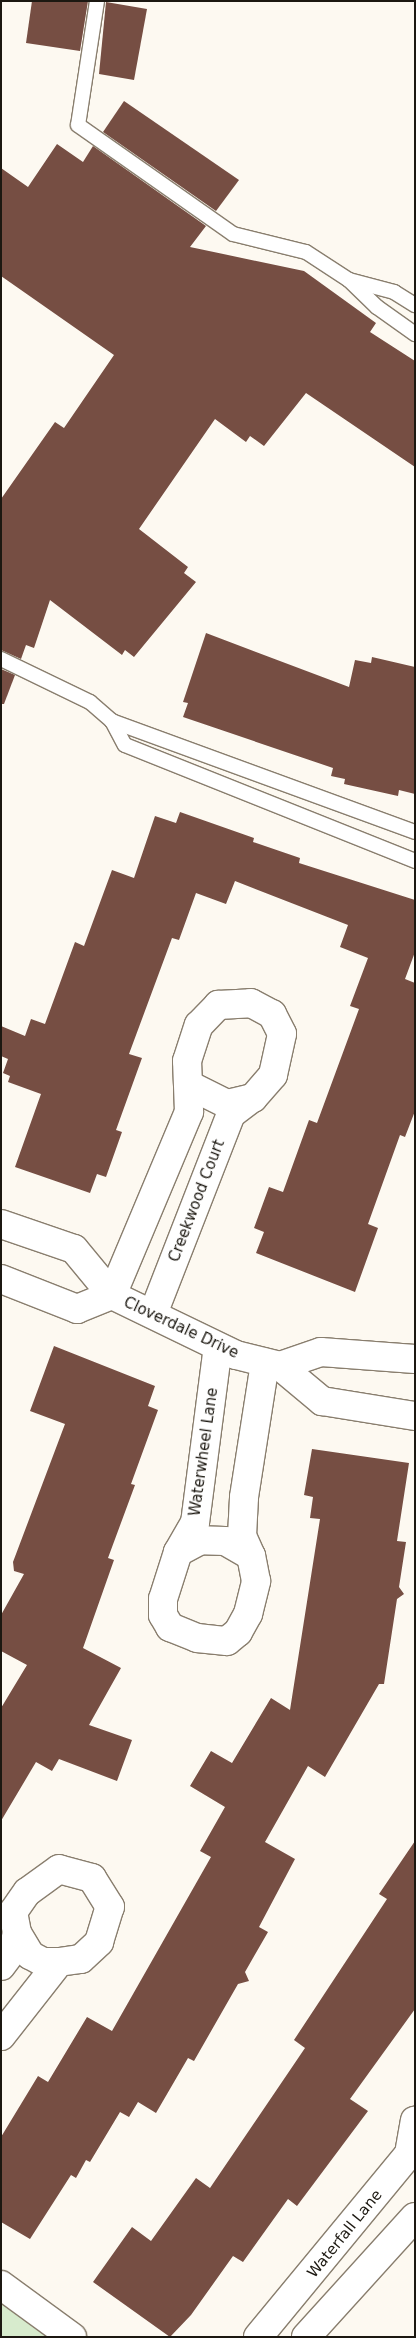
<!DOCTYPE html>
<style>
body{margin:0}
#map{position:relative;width:416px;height:2338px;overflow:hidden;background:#fdf9f1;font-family:"DejaVu Sans",sans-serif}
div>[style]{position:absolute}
.green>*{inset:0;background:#d7ebcd}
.building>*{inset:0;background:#764e43}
.roads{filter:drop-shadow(1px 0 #897e6e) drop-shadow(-1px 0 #897e6e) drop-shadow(0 1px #897e6e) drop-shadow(0 -1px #897e6e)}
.service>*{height:14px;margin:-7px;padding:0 7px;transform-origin:7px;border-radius:7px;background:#fff}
.minor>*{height:28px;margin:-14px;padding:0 14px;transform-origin:14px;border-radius:14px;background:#fff}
span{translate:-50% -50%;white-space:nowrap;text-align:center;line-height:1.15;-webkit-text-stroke:5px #fff;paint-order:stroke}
.street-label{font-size:15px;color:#1c1811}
.frame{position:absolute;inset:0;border:2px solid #1c1811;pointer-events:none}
</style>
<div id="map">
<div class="green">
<div style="clip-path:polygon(1px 2302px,54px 2337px,1px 2337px)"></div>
</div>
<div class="building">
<div style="clip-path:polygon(32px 1px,88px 1px,80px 51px,26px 43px)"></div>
<div style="clip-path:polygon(106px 2px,147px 9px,134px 80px,99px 74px)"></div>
<div style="clip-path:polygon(124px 101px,239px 180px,216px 211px,103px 132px)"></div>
<div style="clip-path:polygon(57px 144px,83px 162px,93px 146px,206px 226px,190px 247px,304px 271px,376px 323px,370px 332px,415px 361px,415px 467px,306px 393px,264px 446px,250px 436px,246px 442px,215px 419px,139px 529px,188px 567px,184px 573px,196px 582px,134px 657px,125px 650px,122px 655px,50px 600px,34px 648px,26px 645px,21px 659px,1px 650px,1px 499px,55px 422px,64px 428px,114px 355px,1px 276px,1px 168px,28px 187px)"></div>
<div style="clip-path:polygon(206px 633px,349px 687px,355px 660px,371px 663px,372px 657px,415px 667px,415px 794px,399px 790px,398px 796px,344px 784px,345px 779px,331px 776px,333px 768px,183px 717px,188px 703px,183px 702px)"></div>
<div style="clip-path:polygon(1px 669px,15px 675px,4px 704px,1px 704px)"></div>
<div style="clip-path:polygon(180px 812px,254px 838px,253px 842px,300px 858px,299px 863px,415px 900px,415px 952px,405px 979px,415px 983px,415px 1111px,405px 1137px,400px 1135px,368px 1224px,378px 1228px,355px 1292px,256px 1253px,264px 1232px,254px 1228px,269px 1187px,283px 1192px,309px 1120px,317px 1123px,359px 1009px,350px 1006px,368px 958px,340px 947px,348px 925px,235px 881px,226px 904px,196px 893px,179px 940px,172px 938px,129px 1054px,142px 1058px,116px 1130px,122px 1132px,106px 1177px,97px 1174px,90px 1193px,15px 1167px,41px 1094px,8px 1082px,10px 1076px,3px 1073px,8px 1059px,1px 1056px,1px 1026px,25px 1036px,31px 1019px,45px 1024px,75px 942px,84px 946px,112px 870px,134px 878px,155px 816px,176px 823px)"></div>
<div style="clip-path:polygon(54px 1346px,155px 1386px,148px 1406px,158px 1410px,131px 1484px,135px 1485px,108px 1558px,114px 1560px,83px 1648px,121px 1668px,89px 1725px,132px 1740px,117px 1781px,59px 1759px,52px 1771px,36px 1762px,1px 1821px,1px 1708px,27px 1665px,1px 1651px,1px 1615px,24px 1574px,14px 1571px,13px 1562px,65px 1424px,30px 1411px)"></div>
<div style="clip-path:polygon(312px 1449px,409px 1463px,397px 1541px,406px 1542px,399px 1587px,404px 1594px,397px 1599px,384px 1684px,379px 1684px,325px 1777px,308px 1766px,265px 1842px,295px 1859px,259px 1927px,268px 1932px,245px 1972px,249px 1981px,238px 1984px,194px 2061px,188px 2058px,156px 2113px,138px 2102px,129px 2117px,120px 2112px,90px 2162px,86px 2160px,76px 2178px,71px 2175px,30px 2239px,1px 2222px,1px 2137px,38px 2076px,48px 2082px,87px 2017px,112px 2031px,211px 1857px,200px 1851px,225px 1807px,190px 1786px,211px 1751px,232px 1763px,271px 1698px,290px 1710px,320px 1519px,310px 1518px,313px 1497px,304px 1495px)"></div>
<div style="clip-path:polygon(415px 1841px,415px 2009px,350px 2099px,368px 2111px,297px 2206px,288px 2199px,243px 2262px,233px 2256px,191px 2315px,170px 2337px,93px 2282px,132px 2227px,151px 2241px,196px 2178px,210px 2188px,305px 2048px,294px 2040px,387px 1899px,379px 1894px)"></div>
</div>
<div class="roads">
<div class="service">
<div style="left:97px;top:1px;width:125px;rotate:98.7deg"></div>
<div style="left:78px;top:125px;width:189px;rotate:35.1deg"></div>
<div style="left:233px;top:234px;width:75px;rotate:13.9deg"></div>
<div style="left:306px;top:252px;width:51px;rotate:33.1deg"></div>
<div style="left:349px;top:280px;width:47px;rotate:14.9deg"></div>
<div style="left:394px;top:292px;width:25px;rotate:32deg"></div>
<div style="left:349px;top:280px;width:39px;rotate:44deg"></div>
<div style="left:377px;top:307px;width:47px;rotate:35.4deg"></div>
<div style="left:1px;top:659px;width:99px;rotate:25.8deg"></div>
<div style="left:90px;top:702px;width:29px;rotate:41deg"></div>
<div style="left:415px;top:832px;width:323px;rotate:-159.9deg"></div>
<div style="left:112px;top:721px;width:27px;rotate:62deg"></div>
<div style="left:125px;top:745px;width:312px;rotate:21.8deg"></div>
</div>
<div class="minor">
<div style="left:1px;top:1224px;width:77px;rotate:18.9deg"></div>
<div style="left:74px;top:1249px;width:60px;rotate:50.4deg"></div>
<div style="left:112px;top:1295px;width:138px;rotate:25.8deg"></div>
<div style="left:236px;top:1355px;width:45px;rotate:14deg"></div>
<div style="left:280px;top:1366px;width:55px;rotate:39.8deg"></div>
<div style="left:322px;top:1401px;width:94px;rotate:9.2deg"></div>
<div style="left:1px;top:1279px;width:82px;rotate:21.5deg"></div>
<div style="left:77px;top:1309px;width:38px;rotate:-22deg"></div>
<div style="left:112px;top:1295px;width:199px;rotate:-67.2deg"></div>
<div style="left:189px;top:1112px;width:51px;rotate:-92.2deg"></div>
<div style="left:187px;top:1061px;width:38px;rotate:-72deg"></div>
<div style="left:199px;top:1025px;width:28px;rotate:-46deg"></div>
<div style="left:218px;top:1005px;width:33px;rotate:-3deg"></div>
<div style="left:251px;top:1003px;width:24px;rotate:28deg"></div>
<div style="left:272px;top:1014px;width:22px;rotate:63deg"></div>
<div style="left:282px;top:1034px;width:42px;rotate:102.4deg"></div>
<div style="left:273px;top:1075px;width:30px;rotate:131deg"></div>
<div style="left:253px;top:1098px;width:27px;rotate:167deg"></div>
<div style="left:227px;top:1104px;width:42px;rotate:-153.4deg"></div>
<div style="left:153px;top:1314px;width:215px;rotate:-68.7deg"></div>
<div style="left:231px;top:1114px;width:26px;rotate:-37deg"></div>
<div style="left:280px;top:1366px;width:43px;rotate:-18.9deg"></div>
<div style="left:321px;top:1352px;width:94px;rotate:4.3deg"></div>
<div style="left:178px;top:1552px;width:34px;rotate:-60deg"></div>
<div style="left:195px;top:1523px;width:177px;rotate:-82.6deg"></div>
<div style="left:251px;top:1556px;width:30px;rotate:-150deg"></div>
<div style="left:225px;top:1541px;width:24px;rotate:-178deg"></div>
<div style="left:201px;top:1540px;width:26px;rotate:152deg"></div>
<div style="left:178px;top:1552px;width:49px;rotate:107.7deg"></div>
<div style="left:163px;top:1599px;width:16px;rotate:90deg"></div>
<div style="left:163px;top:1615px;width:14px;rotate:60deg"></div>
<div style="left:170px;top:1627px;width:29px;rotate:22deg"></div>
<div style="left:197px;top:1638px;width:30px;rotate:6deg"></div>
<div style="left:227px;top:1641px;width:14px;rotate:-39deg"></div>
<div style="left:238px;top:1632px;width:21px;rotate:-61deg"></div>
<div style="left:248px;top:1614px;width:34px;rotate:-76deg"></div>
<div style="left:256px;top:1581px;width:25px;rotate:-101deg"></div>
<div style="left:251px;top:1556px;width:22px;rotate:-114deg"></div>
<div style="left:242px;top:1536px;width:39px;rotate:-87deg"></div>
<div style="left:244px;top:1497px;width:136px;rotate:-81.1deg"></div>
<div style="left:1px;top:1966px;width:20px;rotate:-53deg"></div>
<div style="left:13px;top:1950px;width:17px;rotate:-77deg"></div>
<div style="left:1px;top:2036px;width:94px;rotate:-51.9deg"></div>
<div style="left:59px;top:1962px;width:22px;rotate:-8deg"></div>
<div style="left:81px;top:1959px;width:25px;rotate:-43deg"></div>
<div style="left:99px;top:1942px;width:37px;rotate:-73deg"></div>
<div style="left:110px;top:1907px;width:34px;rotate:-122deg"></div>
<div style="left:92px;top:1878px;width:34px;rotate:-165deg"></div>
<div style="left:59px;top:1869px;width:39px;rotate:144deg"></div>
<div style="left:27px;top:1892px;width:24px;rotate:125deg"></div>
<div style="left:13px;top:1912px;width:21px;rotate:79deg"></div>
<div style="left:17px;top:1933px;width:26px;rotate:59deg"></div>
<div style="left:30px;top:1955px;width:15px;rotate:28deg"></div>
<div style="left:43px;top:1962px;width:16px"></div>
<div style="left:1px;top:2285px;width:88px;rotate:36.2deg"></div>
<div style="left:258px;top:2337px;width:237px;rotate:-50.5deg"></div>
<div style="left:409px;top:2154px;width:34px;rotate:-80deg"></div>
<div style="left:306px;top:2337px;width:162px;rotate:-47.8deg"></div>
</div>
</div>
<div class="street-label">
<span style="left:197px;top:1201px;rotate:-69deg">Creekwood Court</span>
<span style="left:181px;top:1328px;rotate:25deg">Cloverdale Drive</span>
<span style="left:204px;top:1452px;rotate:-82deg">Waterwheel Lane</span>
<span style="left:345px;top:2234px;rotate:-51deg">Waterfall Lane</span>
</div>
<div class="frame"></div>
</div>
